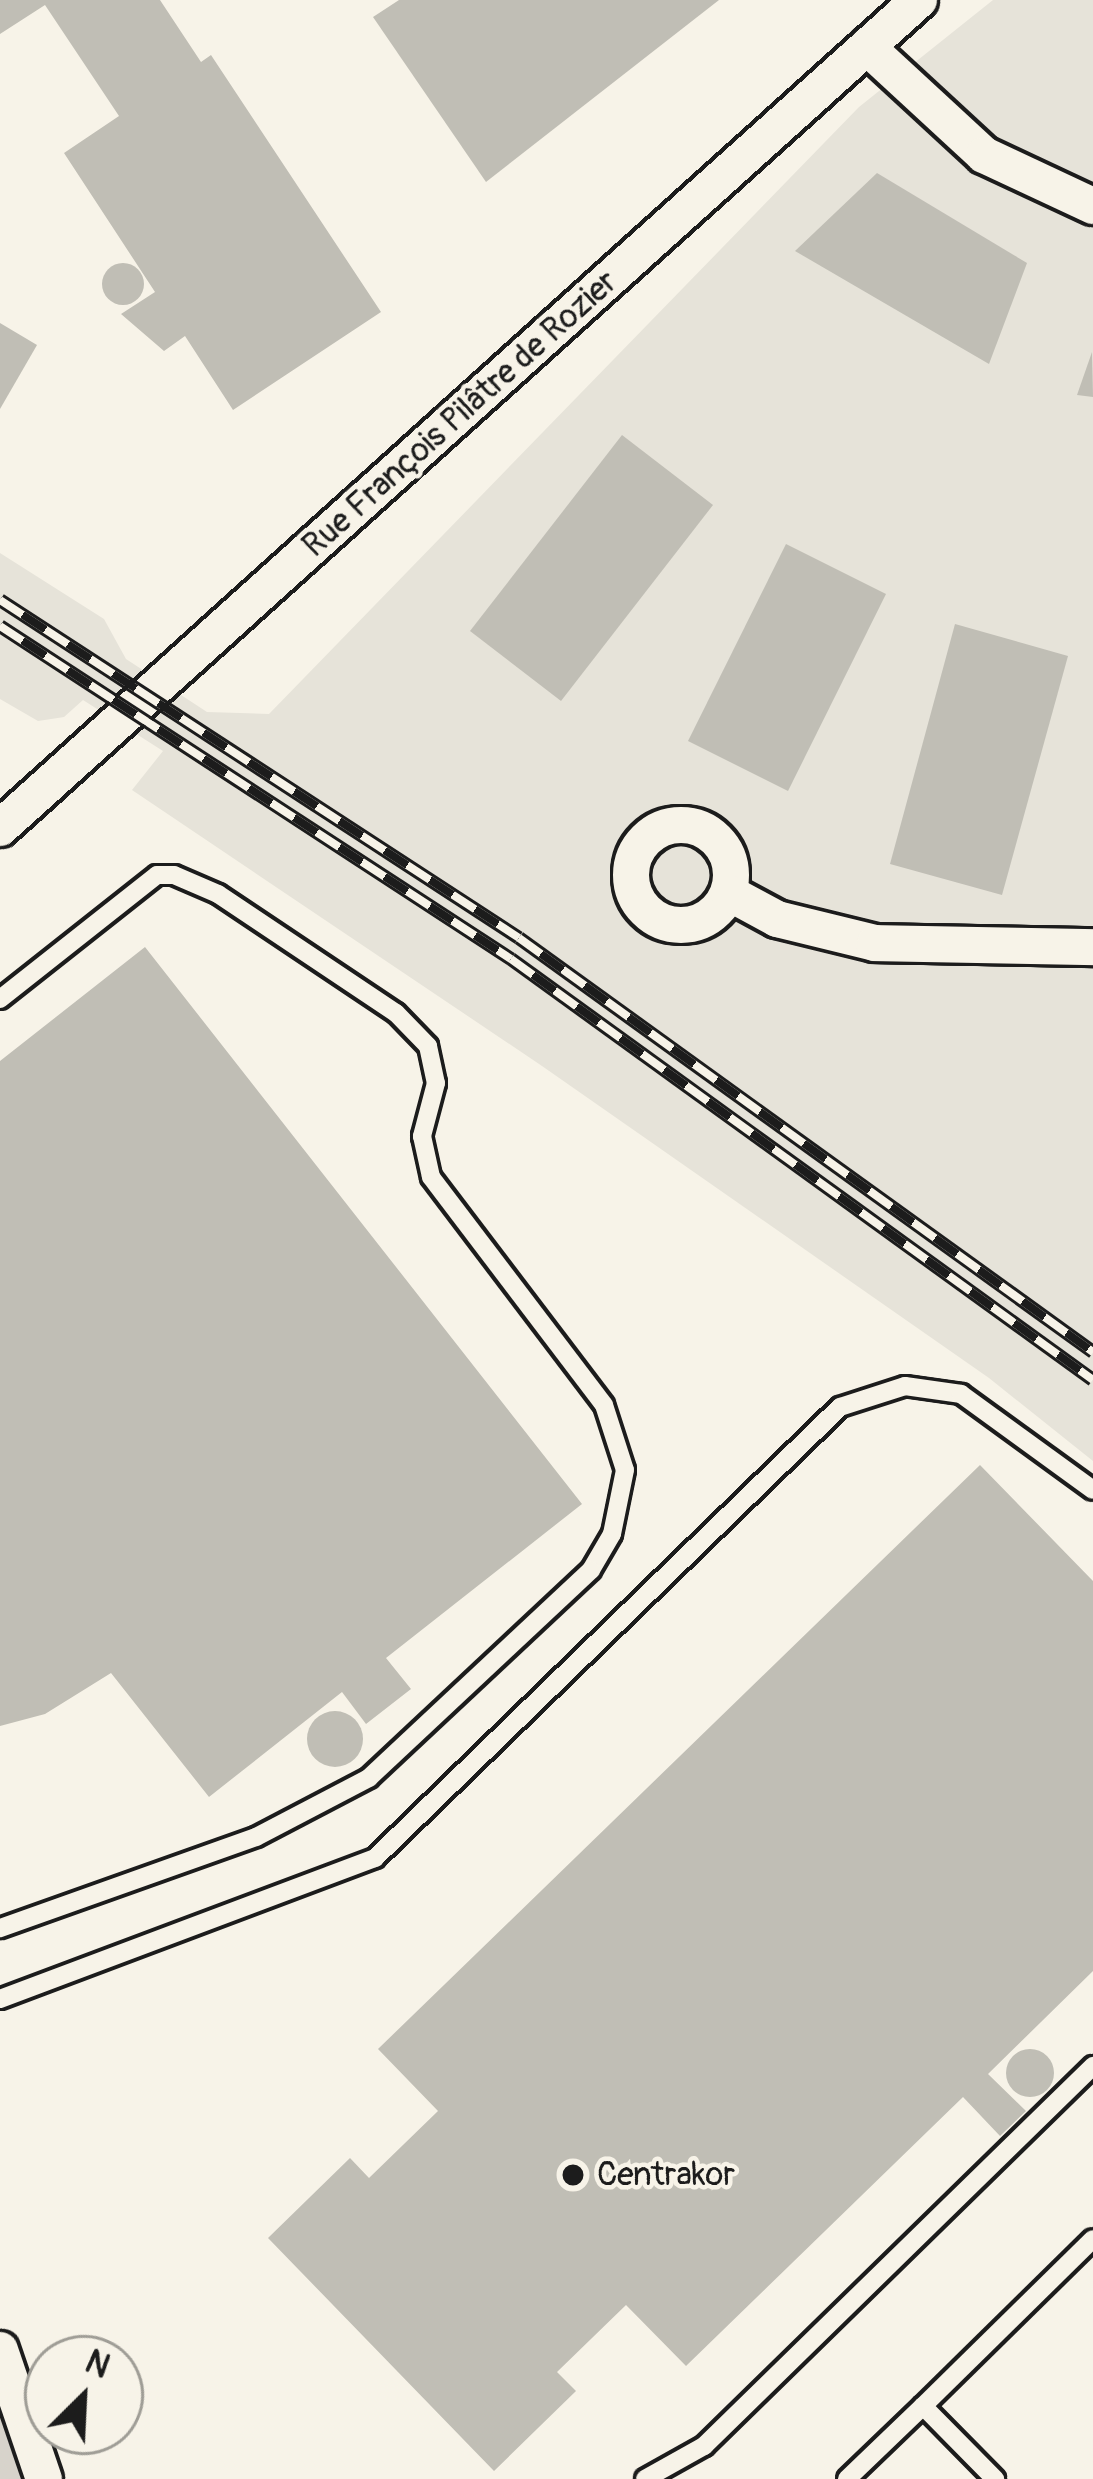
<!DOCTYPE html>
<meta charset="utf-8">
<style>
body{margin:0}
#map{position:relative;width:1093px;height:2479px;overflow:hidden;background:#f7f3e8;font-family:Pangolin,sans-serif}
div>[style]{position:absolute}
.built>*{inset:0;background:#e6e3d9}
.green>*{inset:0;background:#d7d3cb}
.building>*{inset:0;background:#c0beb5}
.round{border-radius:50%}
.roads{filter:drop-shadow(3px 0 #1c1c1c) drop-shadow(-3px 0 #1c1c1c) drop-shadow(0 3px #1c1c1c) drop-shadow(0 -3px #1c1c1c)}
.lane>*{height:18px;margin:-9px;padding:0 9px;transform-origin:9px;border-radius:9px;background:#f7f3e8}
.street>*{height:36px;margin:-18px;padding:0 18px;transform-origin:18px;border-radius:18px;background:#f7f3e8}
.street>.ring{margin:-18px;padding:0;box-sizing:content-box;background:none;border:36px solid #f7f3e8;border-radius:50%}
.rail>*{height:14px;margin-top:-7px;transform-origin:0;background:repeating-linear-gradient(90deg,#f7f3e8 0 27px,#1c1c1c 0 54px);box-sizing:border-box;border-block:3px solid #1c1c1c}
.dots>*{width:33px;height:33px;translate:-50% -50%;box-sizing:border-box;border:6px solid #f7f3e8;border-radius:50%}
span{translate:-50% -50%;white-space:nowrap;text-align:center;line-height:1.15;-webkit-text-stroke:9px #f7f3e8;paint-order:stroke}
.street-label{font-size:33px;color:#1c1c1c}
.poi-label{font-size:33px;color:#1c1c1c}
.left{translate:0 -50%;text-align:left}
.north{position:absolute;left:24px;top:2335px;width:120px;height:120px;box-sizing:border-box;background:#f7f3e8;border:3px solid #9f9d96;border-radius:50%;rotate:24deg;font-size:33px;font-weight:700;line-height:48px;text-align:center;color:#1c1c1c}
.north::after{content:'';display:block;margin:auto;width:42px;height:54px;background:#1c1c1c;clip-path:polygon(50% 0,100% 100%,50% 72%,0 100%)}
</style>
<div id="map">
<div class="built">
<div style="clip-path:polygon(993px 0,1093px 0,1093px 1461px,989px 1378px,542px 1066px,132px 790px,163px 751px,83px 700px,64px 717px,38px 721px,0 699px,0 553px,104px 619px,126px 659px,207px 712px,269px 714px,859px 107px)"></div>
</div>
<div class="green">
<div style="clip-path:polygon(0 2407px,8px 2434px,21px 2479px,0 2479px)"></div>
</div>
<div class="building">
<div style="clip-path:polygon(0 0,160px 0,201px 62px,211px 55px,381px 312px,233px 410px,185px 336px,164px 351px,121px 314px,155px 292px,64px 153px,119px 116px,45px 5px,0 34px)"></div>
<div style="clip-path:polygon(399px 0,719px 0,486px 182px,373px 17px)"></div>
<div style="clip-path:polygon(877px 173px,1027px 263px,989px 364px,795px 251px)"></div>
<div class="round" style="left:102px;top:263px;width:42px;height:42px"></div>
<div style="clip-path:polygon(0 323px,37px 345px,0 409px)"></div>
<div style="clip-path:polygon(1092px 352px,1093px 397px,1077px 395px)"></div>
<div style="clip-path:polygon(622px 435px,713px 505px,561px 701px,470px 631px)"></div>
<div style="clip-path:polygon(786px 544px,886px 594px,788px 791px,688px 741px)"></div>
<div style="clip-path:polygon(955px 624px,1068px 656px,1002px 895px,890px 864px)"></div>
<div style="clip-path:polygon(145px 947px,582px 1504px,386px 1658px,411px 1689px,366px 1724px,342px 1692px,209px 1797px,111px 1673px,45px 1714px,0 1726px,0 1061px)"></div>
<div style="clip-path:polygon(980px 1465px,1093px 1581px,1093px 1971px,988px 2074px,1026px 2111px,1000px 2136px,963px 2097px,686px 2366px,626px 2305px,557px 2372px,576px 2391px,494px 2471px,268px 2238px,350px 2158px,369px 2178px,438px 2111px,378px 2049px)"></div>
<div class="round" style="left:307px;top:1711px;width:56px;height:56px"></div>
<div class="round" style="left:1006px;top:2049px;width:48px;height:48px"></div>
</div>
<div class="roads">
<div class="lane">
<div style="left:0;top:999px;width:200px;rotate:-38.3deg"></div>
<div style="left:157px;top:875px;width:17px"></div>
<div style="left:174px;top:875px;width:48px;rotate:23.4deg"></div>
<div style="left:218px;top:894px;width:214px;rotate:33.8deg"></div>
<div style="left:396px;top:1013px;width:46px;rotate:45.9deg"></div>
<div style="left:428px;top:1046px;width:38px;rotate:78deg"></div>
<div style="left:436px;top:1083px;width:55px;rotate:104.8deg"></div>
<div style="left:422px;top:1136px;width:42px;rotate:77.6deg"></div>
<div style="left:431px;top:1177px;width:286px;rotate:52.8deg"></div>
<div style="left:604px;top:1405px;width:68px;rotate:72.1deg"></div>
<div style="left:625px;top:1470px;width:65px;rotate:101.5deg"></div>
<div style="left:612px;top:1534px;width:42px;rotate:120.3deg"></div>
<div style="left:591px;top:1570px;width:304px;rotate:136.9deg"></div>
<div style="left:369px;top:1778px;width:127px;rotate:152.4deg"></div>
<div style="left:256px;top:1837px;width:272px;rotate:160.4deg"></div>
<div style="left:0;top:1999px;width:401px;rotate:-20.6deg"></div>
<div style="left:375px;top:1858px;width:648px;rotate:-44.12deg"></div>
<div style="left:840px;top:1407px;width:68px;rotate:-17.9deg"></div>
<div style="left:905px;top:1386px;width:57px;rotate:8.1deg"></div>
<div style="left:961px;top:1394px;width:163px;rotate:36deg"></div>
<div style="left:923px;top:2406px;width:238px;rotate:-44.5deg"></div>
<div style="left:645px;top:2479px;width:68px;rotate:-29.2deg"></div>
<div style="left:704px;top:2446px;width:544px;rotate:-44.33deg"></div>
<div style="left:847px;top:2479px;width:105px;rotate:-43.8deg"></div>
<div style="left:923px;top:2406px;width:103px;rotate:45.4deg"></div>
</div>
<div class="street">
<div style="left:867px;top:47px;width:159px;rotate:42.7deg"></div>
<div style="left:984px;top:155px;width:120px;rotate:25.1deg"></div>
<div class="ring" style="left:631px;top:825px;width:64px;height:64px"></div>
<div style="left:0;top:828px;width:1237px;rotate:-42.02deg"></div>
<div style="left:729px;top:893px;width:55px;rotate:28.4deg"></div>
<div style="left:777px;top:919px;width:101px;rotate:13.8deg"></div>
<div style="left:875px;top:943px;width:218px;rotate:1.1deg"></div>
<div style="left:0;top:2350px;width:136px;rotate:71.2deg"></div>
</div>
</div>
<div class="rail">
<div style="left:0;top:600px;width:619px;rotate:33.07deg"></div>
<div style="left:519px;top:938px;width:708px;rotate:35.8deg"></div>
<div style="left:0;top:626px;width:610px;rotate:33.09deg"></div>
<div style="left:511px;top:959px;width:718px;rotate:35.88deg"></div>
</div>
<div class="dots">
<div style="left:573px;top:2175px;background:#1c1c1c"></div>
</div>
<div class="street-label">
<span style="left:460px;top:414px;rotate:-42deg">Rue François Pilâtre de Rozier</span>
</div>
<div class="poi-label">
<span class="left" style="left:597px;top:2175px">Centrakor</span>
</div>
<div class="north">N</div>
</div>
